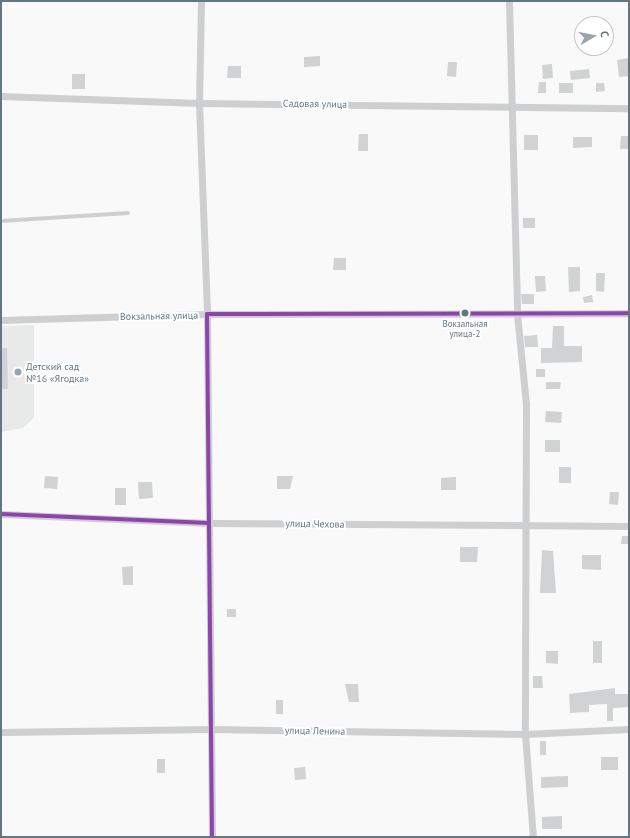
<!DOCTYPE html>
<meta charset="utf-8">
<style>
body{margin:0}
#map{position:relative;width:630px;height:838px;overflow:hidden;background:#f9f9f9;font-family:"PT Sans",sans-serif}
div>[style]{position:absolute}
.built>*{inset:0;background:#e8e9e9}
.building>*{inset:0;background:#d0d2d3}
.service>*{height:3.5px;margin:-1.75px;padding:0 1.75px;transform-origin:1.75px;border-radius:1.75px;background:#cecfd0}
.minor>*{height:7px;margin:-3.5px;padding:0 3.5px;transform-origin:3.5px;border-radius:3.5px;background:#cecfd0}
.bus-1>*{height:4px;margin:-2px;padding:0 2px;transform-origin:2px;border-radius:2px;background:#8e44ad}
.dots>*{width:11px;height:11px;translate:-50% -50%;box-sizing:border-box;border:2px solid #fff;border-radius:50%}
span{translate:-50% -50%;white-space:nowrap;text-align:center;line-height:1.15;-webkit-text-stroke:4px #fff;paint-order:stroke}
.bus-label{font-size:9px;color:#657683}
.street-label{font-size:10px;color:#657683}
.poi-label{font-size:10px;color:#657683}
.left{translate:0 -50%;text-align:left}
.frame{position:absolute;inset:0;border:2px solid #657683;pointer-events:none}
.north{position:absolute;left:574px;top:16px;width:40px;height:40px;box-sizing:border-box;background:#fff;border:1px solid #c1c8cd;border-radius:50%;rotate:80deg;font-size:11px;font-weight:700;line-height:16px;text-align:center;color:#657683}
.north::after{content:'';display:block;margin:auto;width:14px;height:18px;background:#99a4ac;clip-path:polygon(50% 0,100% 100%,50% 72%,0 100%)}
</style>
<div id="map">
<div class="built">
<div style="clip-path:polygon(34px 325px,34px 418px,23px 428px,1px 432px,1px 326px)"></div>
</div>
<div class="building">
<div style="clip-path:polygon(320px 56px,320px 66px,304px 67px,304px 57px)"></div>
<div style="clip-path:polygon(629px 58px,629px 76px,619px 77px,617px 60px)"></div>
<div style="clip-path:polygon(448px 62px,457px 62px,456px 77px,447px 76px)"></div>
<div style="clip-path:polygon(552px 64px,553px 78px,543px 79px,542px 65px)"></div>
<div style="clip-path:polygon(228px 66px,241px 66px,241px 78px,227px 78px)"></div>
<div style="clip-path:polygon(589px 69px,590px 78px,571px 80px,570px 71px)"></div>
<div style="clip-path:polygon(72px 74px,85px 74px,85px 89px,72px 89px)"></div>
<div style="clip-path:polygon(539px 82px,546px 82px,546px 93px,538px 93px)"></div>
<div style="clip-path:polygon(559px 83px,573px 83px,573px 93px,559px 93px)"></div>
<div style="clip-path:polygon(596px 83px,604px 83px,605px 91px,596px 92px)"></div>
<div style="clip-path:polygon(359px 134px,368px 134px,368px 151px,358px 151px)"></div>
<div style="clip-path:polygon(524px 135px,538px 135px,538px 150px,524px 150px)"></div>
<div style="clip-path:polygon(621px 136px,629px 136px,629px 149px,620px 149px)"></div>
<div style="clip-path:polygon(573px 137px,592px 137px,592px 147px,573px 148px)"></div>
<div style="clip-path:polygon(523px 218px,535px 218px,535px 228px,523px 228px)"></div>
<div style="clip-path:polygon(334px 258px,346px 258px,346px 270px,333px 270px)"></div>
<div style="clip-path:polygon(568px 267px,580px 267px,580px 291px,569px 292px)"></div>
<div style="clip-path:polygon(596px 273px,605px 273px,604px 292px,596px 291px)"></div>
<div style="clip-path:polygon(535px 276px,545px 276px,546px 291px,536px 292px)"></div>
<div style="clip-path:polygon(521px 294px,534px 294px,534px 304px,522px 304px)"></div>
<div style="clip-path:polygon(592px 295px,593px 302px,584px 303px,583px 297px)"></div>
<div style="clip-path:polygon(553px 326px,564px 326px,564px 346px,582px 346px,582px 362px,541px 363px,541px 348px,552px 348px)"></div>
<div style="clip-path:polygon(537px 335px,538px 347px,525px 347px,524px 336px)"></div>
<div style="clip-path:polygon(1px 348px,7px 348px,8px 389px,1px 389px)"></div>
<div style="clip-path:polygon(536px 369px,545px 369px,545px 377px,536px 377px)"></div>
<div style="clip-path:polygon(546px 382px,561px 382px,560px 389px,546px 389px)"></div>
<div style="clip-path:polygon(546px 411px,562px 412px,561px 423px,545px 422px)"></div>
<div style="clip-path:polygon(545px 440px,560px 440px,560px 452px,545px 452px)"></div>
<div style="clip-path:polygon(559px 467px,571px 467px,571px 483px,559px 483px)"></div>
<div style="clip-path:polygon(45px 476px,58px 477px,57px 489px,44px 488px)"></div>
<div style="clip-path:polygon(277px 476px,293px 476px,290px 489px,277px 489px)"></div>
<div style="clip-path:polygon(456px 477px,456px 490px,441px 490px,441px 478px)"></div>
<div style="clip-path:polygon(138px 482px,152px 482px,153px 498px,139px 499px)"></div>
<div style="clip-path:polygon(115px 488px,126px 488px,126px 505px,115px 505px)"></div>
<div style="clip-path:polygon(610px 492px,619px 492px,618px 505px,609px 504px)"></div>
<div style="clip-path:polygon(622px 536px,629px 536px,629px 544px,621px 544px)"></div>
<div style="clip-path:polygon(460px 547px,478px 547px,477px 562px,460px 562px)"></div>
<div style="clip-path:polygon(542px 550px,553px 551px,556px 593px,540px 593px)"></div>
<div style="clip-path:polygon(582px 555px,601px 555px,601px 570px,582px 569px)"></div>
<div style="clip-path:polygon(133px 566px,133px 585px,123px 585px,122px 567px)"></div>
<div style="clip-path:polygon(227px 609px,236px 609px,236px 617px,227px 617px)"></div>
<div style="clip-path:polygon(593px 641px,602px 641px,602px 663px,593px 663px)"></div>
<div style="clip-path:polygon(546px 651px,558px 651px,558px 664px,546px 663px)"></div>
<div style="clip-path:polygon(533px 676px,542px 676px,543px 688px,533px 688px)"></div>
<div style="clip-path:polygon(345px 684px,358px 684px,359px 702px,349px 702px)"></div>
<div style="clip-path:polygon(615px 688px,615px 694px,629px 694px,629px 707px,613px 708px,613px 721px,607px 721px,607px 704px,589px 705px,589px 712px,570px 713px,569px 694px)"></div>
<div style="clip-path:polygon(276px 700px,283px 700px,283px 714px,276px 714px)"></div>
<div style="clip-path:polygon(540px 741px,546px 741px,546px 755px,540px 755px)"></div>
<div style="clip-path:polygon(601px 757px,618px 757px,618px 770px,601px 770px)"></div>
<div style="clip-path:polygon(157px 759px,165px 759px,165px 773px,157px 773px)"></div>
<div style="clip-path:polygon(305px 767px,306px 779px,295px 780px,294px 768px)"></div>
<div style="clip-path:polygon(568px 776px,568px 787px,541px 788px,541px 777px)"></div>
<div style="clip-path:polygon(562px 816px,562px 829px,542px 829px,542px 817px)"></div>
</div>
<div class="service">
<div style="left:1px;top:221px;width:127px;rotate:-3.6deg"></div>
</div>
<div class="minor">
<div style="left:201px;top:1px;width:102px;rotate:91.1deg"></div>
<div style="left:199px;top:103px;width:211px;rotate:87.8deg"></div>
<div style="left:207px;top:314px;width:523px;rotate:89.45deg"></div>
<div style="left:509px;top:1px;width:313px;rotate:88.5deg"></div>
<div style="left:517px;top:314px;width:90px;rotate:84.3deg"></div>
<div style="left:526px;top:404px;width:330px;rotate:90.2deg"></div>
<div style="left:525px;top:734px;width:103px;rotate:85.6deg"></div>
<div style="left:1px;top:96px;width:198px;rotate:2deg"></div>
<div style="left:199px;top:103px;width:430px;rotate:0.7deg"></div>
<div style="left:1px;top:320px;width:206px;rotate:-1.7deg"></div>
<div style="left:207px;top:314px;width:422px;rotate:-0.1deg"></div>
<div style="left:1px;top:514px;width:208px;rotate:2.5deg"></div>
<div style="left:209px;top:523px;width:420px;rotate:0.4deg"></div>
<div style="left:1px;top:732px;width:210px;rotate:-0.8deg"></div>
<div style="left:211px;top:729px;width:314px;rotate:0.9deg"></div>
<div style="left:525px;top:734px;width:104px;rotate:-2.8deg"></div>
</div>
<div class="bus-1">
<div style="left:1px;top:514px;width:208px;rotate:2.5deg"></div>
<div style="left:212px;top:837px;width:523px;rotate:-90.55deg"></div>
<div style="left:207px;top:314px;width:422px;rotate:-0.1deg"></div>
</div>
<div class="dots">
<div style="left:465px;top:313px;background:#657683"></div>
<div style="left:18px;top:372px;background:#99a4ac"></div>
</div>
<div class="bus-label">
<span style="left:465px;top:329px">Вокзальная<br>улица-2</span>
</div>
<div class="street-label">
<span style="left:315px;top:104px;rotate:1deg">Садовая улица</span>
<span style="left:159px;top:316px;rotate:-1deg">Вокзальная улица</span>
<span style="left:315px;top:524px;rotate:1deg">улица Чехова</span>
<span style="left:315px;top:731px;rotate:1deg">улица Ленина</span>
</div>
<div class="poi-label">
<span class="left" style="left:26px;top:372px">Детский сад<br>№16 «Ягодка»</span>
</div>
<div class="frame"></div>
<div class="north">С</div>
</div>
